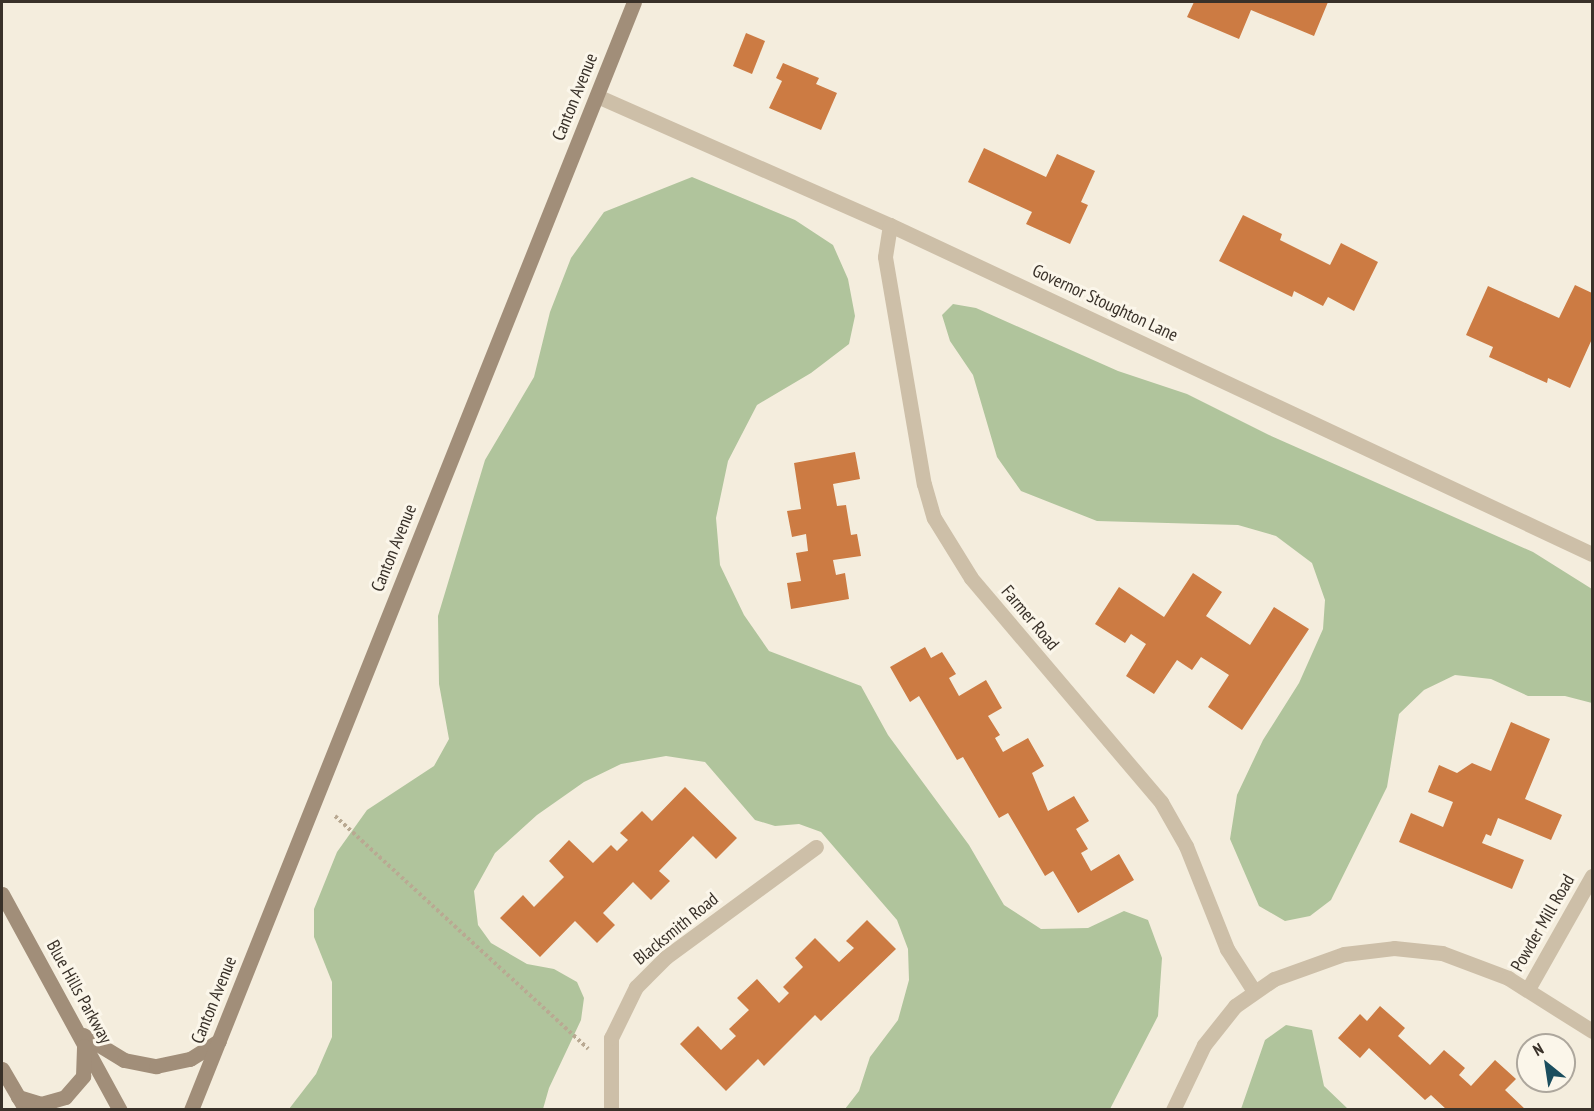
<!DOCTYPE html>
<style>
body{margin:0}
#map{position:relative;width:1594px;height:1111px;overflow:hidden;background:#f4eddd;font-family:"PT Sans Narrow",sans-serif}
div>[style]{position:absolute}
.green>*{inset:0;background:#b0c49c}
.building>*{inset:0;background:#cc7b43}
.path>*{height:4px;margin-top:-2px;transform-origin:0;background:repeating-linear-gradient(90deg,#b9a992 0 3px,transparent 0 6px)}
.street>*{height:15px;margin:-7.5px;padding:0 7.5px;transform-origin:7.5px;border-radius:7.5px;background:#cdbfa8}
.secondary>*{height:15px;margin:-7.5px;padding:0 7.5px;transform-origin:7.5px;border-radius:7.5px;background:#a18e79}
span{translate:-50% -50%;white-space:nowrap;text-align:center;line-height:1.15;-webkit-text-stroke:6px #fbf6ea;paint-order:stroke}
.street-label{font-size:18px;color:#393129}
.frame{position:absolute;inset:0;border:3px solid #393129;pointer-events:none}
.north{position:absolute;left:1516px;top:1033px;width:60px;height:60px;box-sizing:border-box;background:#fbf6ea;border:2px solid #ada79d;border-radius:50%;rotate:330deg;font-size:16px;font-weight:700;line-height:24px;text-align:center;color:#393129}
.north::after{content:'';display:block;margin:auto;width:21px;height:27px;background:#1b4e5e;clip-path:polygon(50% 0,100% 100%,50% 72%,0 100%)}
</style>
<div id="map">
<div class="green">
<div style="clip-path:polygon(692px 177px,795px 220px,833px 245px,848px 279px,855px 316px,849px 344px,811px 373px,757px 405px,728px 461px,716px 518px,720px 565px,744px 615px,769px 651px,861px 686px,888px 735px,969px 845px,1004px 905px,1041px 929px,1088px 928px,1124px 911px,1148px 920px,1162px 958px,1158px 1016px,1110px 1109px,845px 1109px,859px 1091px,870px 1057px,898px 1020px,909px 980px,908px 949px,897px 920px,821px 832px,799px 824px,775px 826px,755px 820px,705px 762px,666px 756px,621px 764px,584px 782px,537px 815px,495px 853px,474px 891px,478px 925px,491px 943px,527px 964px,554px 969px,577px 982px,584px 998px,581px 1020px,549px 1088px,543px 1109px,289px 1109px,316px 1074px,332px 1037px,332px 982px,314px 937px,314px 909px,337px 852px,367px 810px,434px 766px,449px 739px,439px 684px,438px 616px,485px 460px,534px 377px,550px 312px,571px 258px,604px 212px)"></div>
<div style="clip-path:polygon(953px 304px,976px 308px,1118px 371px,1187px 394px,1269px 435px,1533px 552px,1592px 589px,1592px 703px,1565px 696px,1528px 696px,1491px 679px,1455px 675px,1424px 690px,1399px 714px,1387px 787px,1331px 900px,1310px 916px,1285px 921px,1259px 906px,1230px 839px,1237px 795px,1263px 740px,1299px 683px,1323px 629px,1325px 600px,1312px 563px,1276px 536px,1238px 525px,1097px 521px,1021px 491px,997px 457px,973px 375px,950px 341px,942px 315px)"></div>
<div style="clip-path:polygon(1286px 1025px,1312px 1030px,1324px 1086px,1348px 1109px,1241px 1109px,1265px 1040px)"></div>
</div>
<div class="building">
<div style="clip-path:polygon(1194px 2px,1328px 2px,1314px 36px,1251px 10px,1239px 39px,1187px 17px)"></div>
<div style="clip-path:polygon(746px 33px,765px 41px,752px 74px,733px 66px)"></div>
<div style="clip-path:polygon(783px 63px,819px 78px,816px 84px,837px 93px,821px 130px,769px 108px,782px 81px,776px 78px)"></div>
<div style="clip-path:polygon(984px 148px,1046px 177px,1057px 154px,1095px 171px,1081px 202px,1088px 205px,1070px 244px,1026px 224px,1032px 212px,968px 182px)"></div>
<div style="clip-path:polygon(1243px 215px,1282px 234px,1280px 240px,1330px 265px,1341px 243px,1378px 262px,1354px 311px,1328px 297px,1323px 306px,1294px 291px,1292px 297px,1219px 261px)"></div>
<div style="clip-path:polygon(1575px 285px,1592px 293px,1592px 339px,1570px 388px,1548px 378px,1547px 383px,1489px 357px,1493px 347px,1466px 335px,1488px 286px,1559px 318px)"></div>
<div style="clip-path:polygon(855px 452px,860px 479px,833px 484px,837px 506px,846px 505px,851px 535px,857px 534px,861px 556px,833px 560px,836px 575px,845px 573px,849px 599px,791px 609px,787px 583px,801px 581px,796px 553px,808px 551px,806px 534px,792px 537px,787px 511px,801px 509px,794px 463px)"></div>
<div style="clip-path:polygon(1193px 573px,1222px 592px,1206px 616px,1250px 645px,1274px 607px,1309px 629px,1242px 730px,1208px 707px,1229px 675px,1201px 657px,1192px 670px,1177px 660px,1154px 694px,1126px 676px,1146px 644px,1131px 634px,1125px 643px,1095px 624px,1119px 587px,1164px 617px)"></div>
<div style="clip-path:polygon(925px 647px,931px 658px,942px 652px,956px 674px,949px 678px,959px 696px,986px 680px,1002px 708px,988px 716px,1000px 735px,995px 738px,1003px 752px,1028px 738px,1044px 766px,1032px 773px,1048px 811px,1074px 796px,1089px 821px,1076px 829px,1088px 849px,1081px 853px,1091px 871px,1119px 854px,1134px 880px,1078px 913px,1053px 871px,1045px 876px,1008px 813px,999px 818px,963px 757px,957px 760px,919px 696px,910px 702px,890px 667px)"></div>
<div style="clip-path:polygon(1511px 722px,1550px 739px,1525px 799px,1562px 815px,1551px 840px,1498px 818px,1491px 836px,1486px 834px,1482px 843px,1524px 860px,1512px 889px,1399px 842px,1411px 813px,1443px 827px,1453px 802px,1428px 792px,1439px 765px,1457px 773px,1472px 763px,1491px 771px)"></div>
<div style="clip-path:polygon(685px 787px,737px 838px,716px 859px,693px 836px,659px 871px,670px 881px,651px 900px,633px 882px,603px 913px,615px 925px,597px 943px,575px 921px,540px 957px,500px 918px,523px 895px,534px 907px,564px 877px,549px 861px,569px 840px,593px 863px,611px 845px,617px 851px,628px 840px,620px 833px,642px 811px,652px 821px)"></div>
<div style="clip-path:polygon(867px 920px,896px 949px,821px 1021px,815px 1015px,764px 1066px,758px 1059px,726px 1091px,680px 1044px,698px 1026px,721px 1050px,736px 1036px,729px 1029px,749px 1010px,737px 998px,757px 979px,779px 1003px,789px 993px,783px 987px,803px 967px,795px 958px,815px 938px,839px 962px,854px 948px,846px 941px)"></div>
<div style="clip-path:polygon(1380px 1006px,1405px 1028px,1398px 1036px,1430px 1065px,1444px 1050px,1465px 1068px,1459px 1075px,1471px 1086px,1495px 1060px,1516px 1079px,1505px 1090px,1526px 1110px,1447px 1110px,1431px 1095px,1425px 1100px,1369px 1048px,1360px 1058px,1338px 1038px,1360px 1014px,1367px 1021px)"></div>
</div>
<div class="path">
<div style="left:335px;top:816px;width:344px;rotate:42.6deg"></div>
</div>
<div class="street">
<div style="left:597px;top:96px;width:320px;rotate:23.8deg"></div>
<div style="left:890px;top:225px;width:775px;rotate:25.11deg"></div>
<div style="left:890px;top:225px;width:32px;rotate:99deg"></div>
<div style="left:885px;top:257px;width:230px;rotate:80.3deg"></div>
<div style="left:924px;top:484px;width:35px;rotate:74deg"></div>
<div style="left:934px;top:518px;width:70px;rotate:58.3deg"></div>
<div style="left:971px;top:578px;width:294px;rotate:49.7deg"></div>
<div style="left:1161px;top:802px;width:51px;rotate:60.4deg"></div>
<div style="left:1186px;top:846px;width:111px;rotate:68.3deg"></div>
<div style="left:1227px;top:949px;width:50px;rotate:57.3deg"></div>
<div style="left:1528px;top:989px;width:130px;rotate:-60.5deg"></div>
<div style="left:611px;top:1110px;width:72px;rotate:-90deg"></div>
<div style="left:611px;top:1038px;width:57px;rotate:-63.9deg"></div>
<div style="left:636px;top:987px;width:42px;rotate:-45deg"></div>
<div style="left:666px;top:957px;width:186px;rotate:-36.3deg"></div>
<div style="left:1173px;top:1110px;width:72px;rotate:-64.5deg"></div>
<div style="left:1204px;top:1045px;width:50px;rotate:-51.5deg"></div>
<div style="left:1235px;top:1006px;width:47px;rotate:-34.7deg"></div>
<div style="left:1274px;top:979px;width:74px;rotate:-19.7deg"></div>
<div style="left:1344px;top:954px;width:50px;rotate:-6.8deg"></div>
<div style="left:1394px;top:948px;width:48px;rotate:5.9deg"></div>
<div style="left:1442px;top:953px;width:71px;rotate:20.7deg"></div>
<div style="left:1508px;top:978px;width:99px;rotate:32.2deg"></div>
</div>
<div class="secondary">
<div style="left:2px;top:894px;width:246px;rotate:61.4deg"></div>
<div style="left:83px;top:1035px;width:48px;rotate:31.4deg"></div>
<div style="left:124px;top:1060px;width:33px;rotate:11deg"></div>
<div style="left:156px;top:1066px;width:35px;rotate:-12deg"></div>
<div style="left:190px;top:1059px;width:34px;rotate:-32deg"></div>
<div style="left:2px;top:1069px;width:42px;rotate:59.7deg"></div>
<div style="left:18px;top:1097px;width:24px;rotate:17deg"></div>
<div style="left:41px;top:1104px;width:25px;rotate:-16deg"></div>
<div style="left:65px;top:1097px;width:28px;rotate:-49deg"></div>
<div style="left:83px;top:1076px;width:30px;rotate:-88deg"></div>
<div style="left:191px;top:1110px;width:1193px;rotate:-68.21deg"></div>
</div>
<div class="street-label">
<span style="left:575px;top:97px;rotate:-68deg">Canton Avenue</span>
<span style="left:1105px;top:303px;rotate:25deg">Governor Stoughton Lane</span>
<span style="left:394px;top:548px;rotate:-68deg">Canton Avenue</span>
<span style="left:1030px;top:618px;rotate:50deg">Farmer Road</span>
<span style="left:1543px;top:923px;rotate:-60deg">Powder Mill Road</span>
<span style="left:676px;top:929px;rotate:-39deg">Blacksmith Road</span>
<span style="left:79px;top:992px;rotate:61deg">Blue Hills Parkway</span>
<span style="left:214px;top:1000px;rotate:-68deg">Canton Avenue</span>
</div>
<div class="frame"></div>
<div class="north">N</div>
</div>
